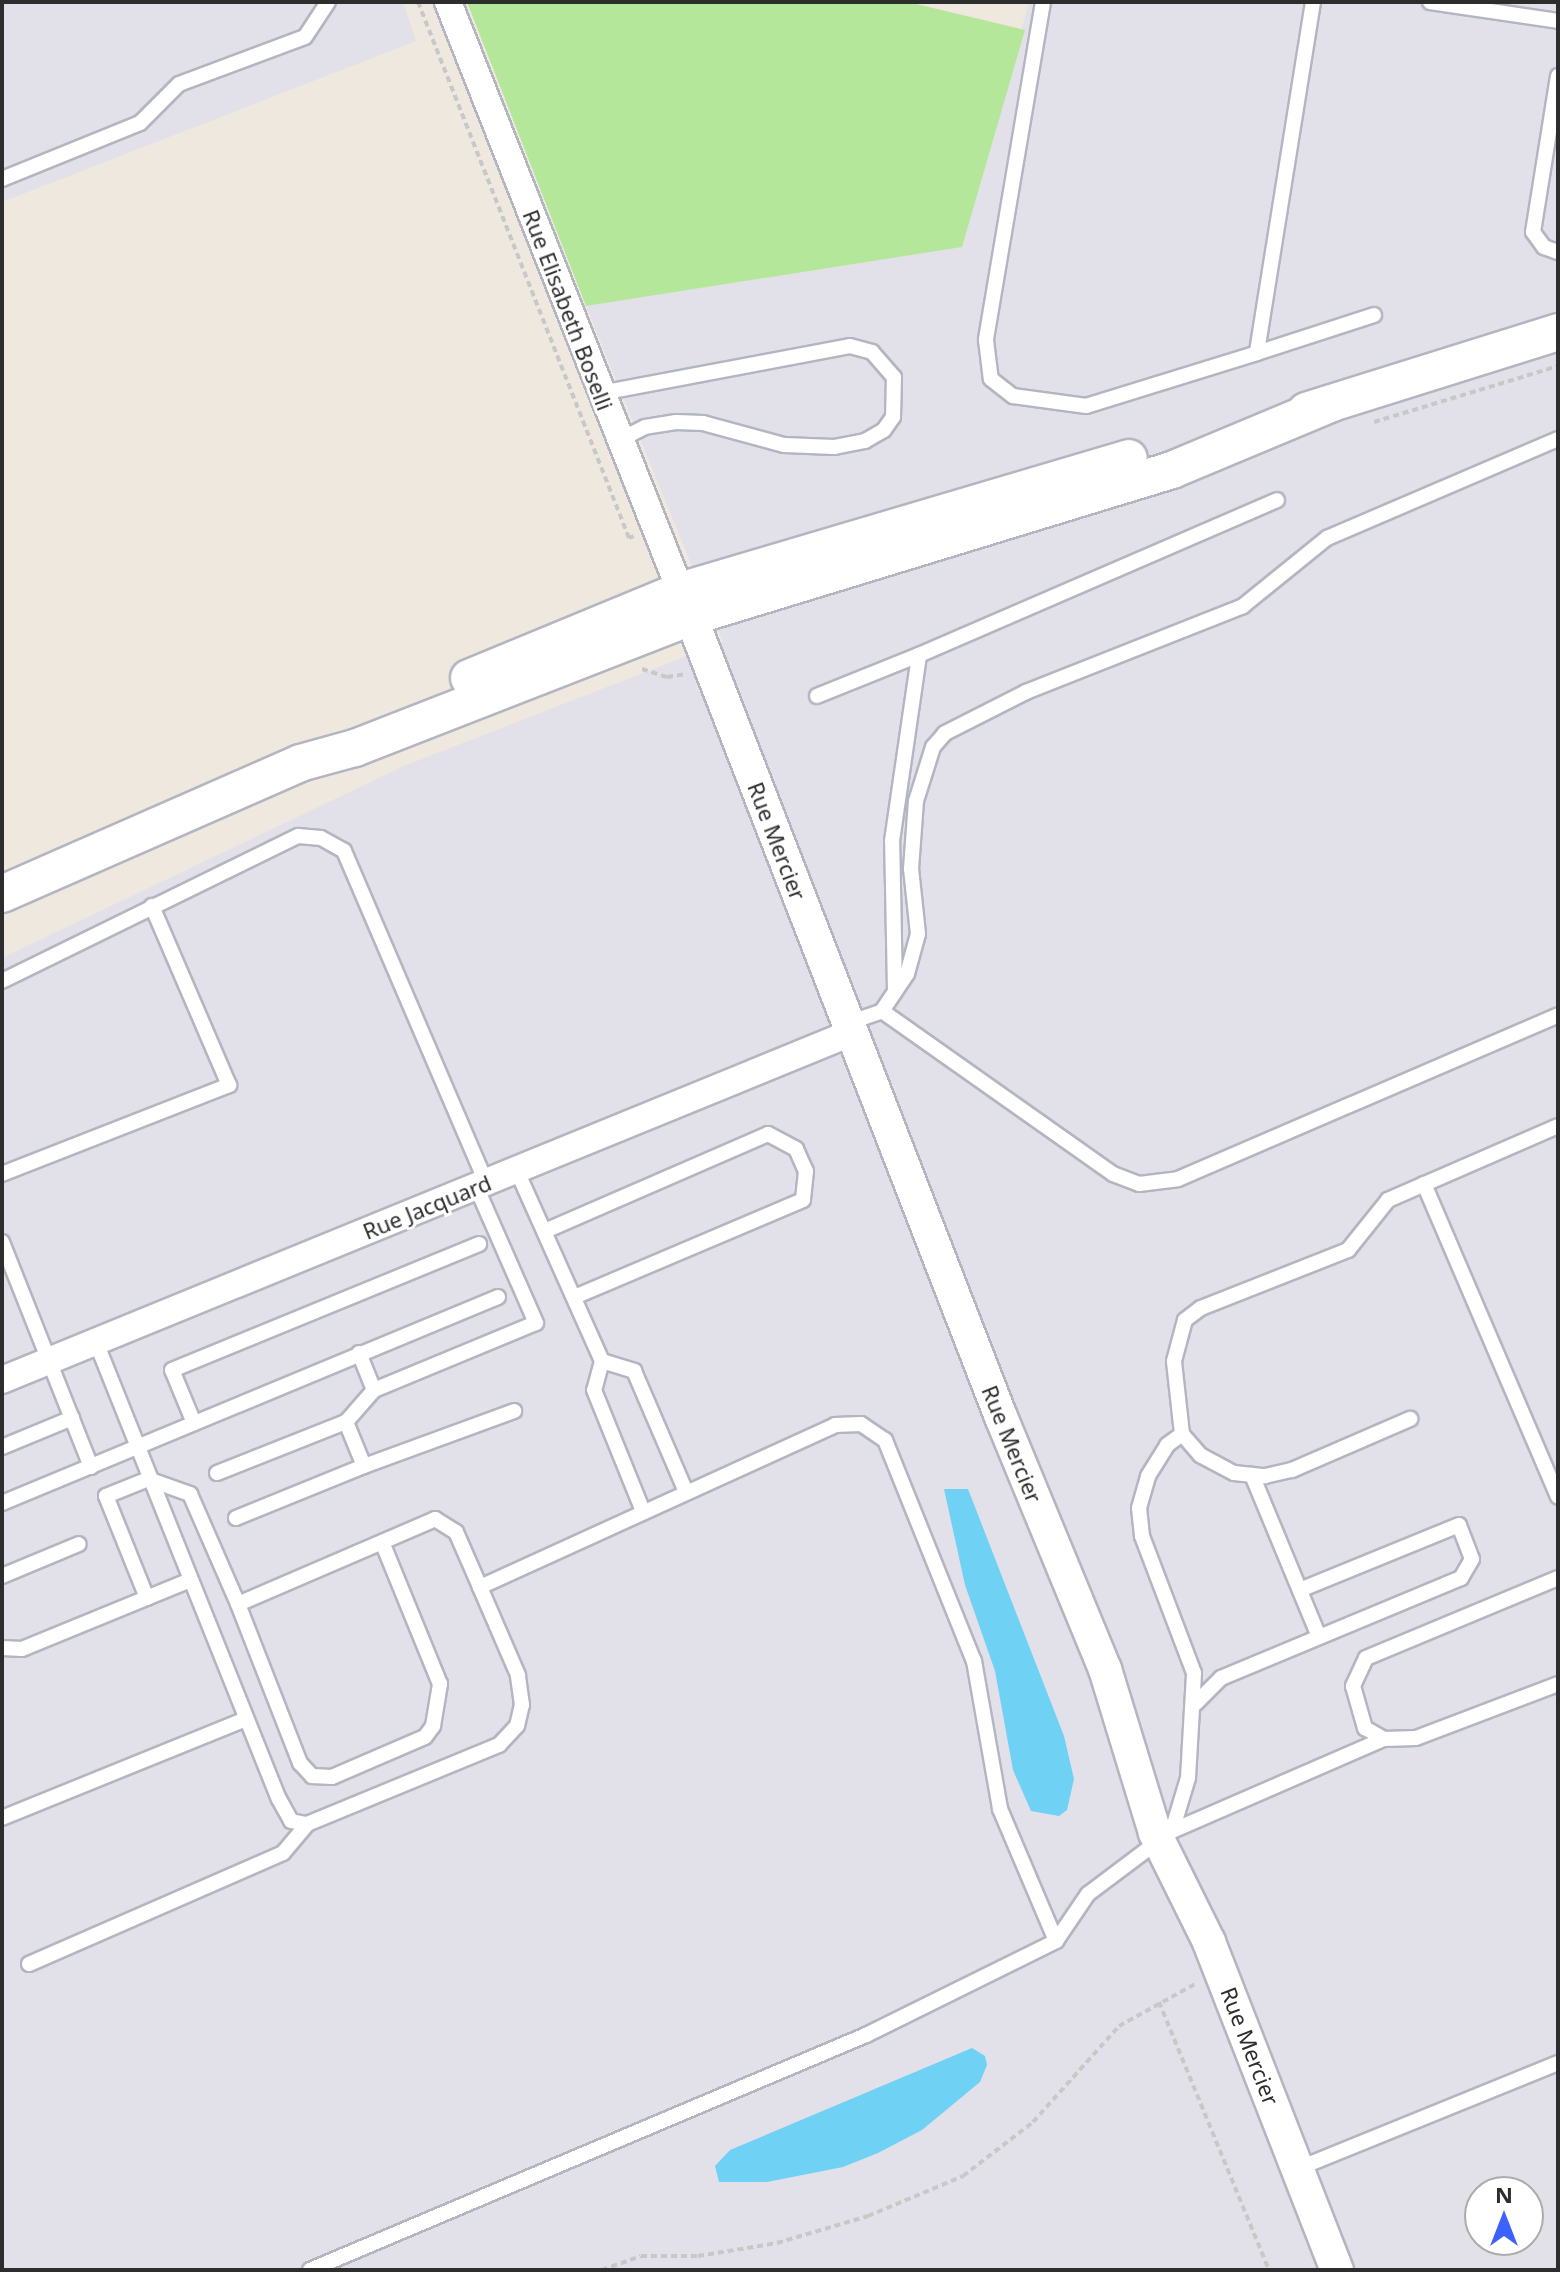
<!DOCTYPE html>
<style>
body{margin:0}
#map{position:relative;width:1560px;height:2272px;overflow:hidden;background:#efe8df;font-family:"Noto Sans",sans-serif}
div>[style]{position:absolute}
.industrial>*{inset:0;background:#e2e0e8}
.green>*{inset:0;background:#b5e79a}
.water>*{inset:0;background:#6fd1f4}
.path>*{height:4px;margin-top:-2px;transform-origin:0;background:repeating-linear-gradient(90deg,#c8c8c8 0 6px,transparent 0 10px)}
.roads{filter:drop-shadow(2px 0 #b3b6c1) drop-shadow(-2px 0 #b3b6c1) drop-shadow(0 2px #b3b6c1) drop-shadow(0 -2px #b3b6c1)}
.service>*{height:14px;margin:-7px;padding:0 7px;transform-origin:7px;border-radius:7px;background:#fff}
.minor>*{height:26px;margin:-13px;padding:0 13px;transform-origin:13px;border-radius:13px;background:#fff}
.tertiary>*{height:32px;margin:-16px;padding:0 16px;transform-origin:16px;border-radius:16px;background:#fff}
.secondary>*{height:36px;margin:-18px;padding:0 18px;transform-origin:18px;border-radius:18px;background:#fff}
span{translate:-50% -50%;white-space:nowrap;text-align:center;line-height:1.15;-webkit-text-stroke:6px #fff;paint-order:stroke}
.street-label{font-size:22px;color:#2d2d2d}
.frame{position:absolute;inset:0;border:4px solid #2d2d2d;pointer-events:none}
.north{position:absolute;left:1464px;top:2176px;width:80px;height:80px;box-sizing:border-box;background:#fff;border:2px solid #ababab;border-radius:50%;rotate:0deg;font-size:22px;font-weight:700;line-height:32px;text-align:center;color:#2d2d2d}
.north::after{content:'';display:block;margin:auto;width:28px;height:36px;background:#3c61ff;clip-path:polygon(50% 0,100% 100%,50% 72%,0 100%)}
</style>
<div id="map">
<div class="industrial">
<div style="clip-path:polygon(2px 2px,403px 2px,416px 41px,2px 202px)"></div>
<div style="clip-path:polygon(evenodd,1029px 2px,1558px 2px,1558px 2270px,2px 2270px,2px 958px,404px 766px,723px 642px,586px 306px,962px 247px,1029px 2px,1480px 2192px,1528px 2192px,1528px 2240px,1480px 2240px,1480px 2192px)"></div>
</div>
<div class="green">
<div style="clip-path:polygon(467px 2px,908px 2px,1025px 30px,962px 247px,586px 306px)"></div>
</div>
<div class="water">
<div style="clip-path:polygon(944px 1489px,968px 1489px,1064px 1736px,1074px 1779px,1067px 1810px,1059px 1816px,1031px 1811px,1013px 1770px,995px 1671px,965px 1585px)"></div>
<div style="clip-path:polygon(972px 2048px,985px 2056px,987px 2065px,980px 2082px,922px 2130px,878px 2153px,843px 2167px,767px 2182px,719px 2182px,715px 2166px,730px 2150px)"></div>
</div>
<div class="path">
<div style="left:418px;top:2px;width:576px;rotate:68.51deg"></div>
<div style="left:629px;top:538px;width:5px;rotate:-22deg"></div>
<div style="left:1374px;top:422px;width:192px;rotate:-16.9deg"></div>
<div style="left:642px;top:669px;width:26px;rotate:18deg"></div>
<div style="left:667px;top:677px;width:20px;rotate:-9deg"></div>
<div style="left:1159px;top:2002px;width:290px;rotate:67.7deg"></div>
<div style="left:602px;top:2270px;width:41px;rotate:-19.7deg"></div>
<div style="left:641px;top:2256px;width:57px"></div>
<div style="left:698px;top:2256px;width:80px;rotate:-9.3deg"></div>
<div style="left:777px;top:2243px;width:95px;rotate:-16.5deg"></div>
<div style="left:868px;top:2216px;width:103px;rotate:-22.8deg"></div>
<div style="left:963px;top:2176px;width:88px;rotate:-37.6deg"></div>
<div style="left:1033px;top:2122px;width:129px;rotate:-48.1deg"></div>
<div style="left:1119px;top:2026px;width:89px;rotate:-28.9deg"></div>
</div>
<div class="roads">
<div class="service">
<div style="left:1043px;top:2px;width:343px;rotate:99.6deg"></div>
<div style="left:986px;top:340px;width:39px;rotate:83deg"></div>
<div style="left:991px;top:379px;width:28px;rotate:38deg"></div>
<div style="left:1013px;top:396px;width:74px;rotate:7.8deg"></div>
<div style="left:1086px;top:406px;width:179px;rotate:-17.2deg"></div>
<div style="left:1313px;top:2px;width:355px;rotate:99.1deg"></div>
<div style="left:1257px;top:353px;width:123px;rotate:-18deg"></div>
<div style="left:1430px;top:2px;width:129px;rotate:8.4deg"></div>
<div style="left:1558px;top:76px;width:158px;rotate:99.1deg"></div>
<div style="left:1533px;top:232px;width:19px;rotate:54deg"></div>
<div style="left:1544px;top:247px;width:15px;rotate:20deg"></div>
<div style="left:2px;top:179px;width:149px;rotate:-22.1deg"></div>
<div style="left:140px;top:123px;width:55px;rotate:-45deg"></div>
<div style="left:179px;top:84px;width:134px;rotate:-20.5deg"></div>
<div style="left:305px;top:37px;width:42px;rotate:-56.7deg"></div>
<div style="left:601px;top:393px;width:253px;rotate:-10.7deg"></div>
<div style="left:850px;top:346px;width:23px;rotate:15deg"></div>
<div style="left:872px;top:352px;width:33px;rotate:49deg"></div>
<div style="left:894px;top:377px;width:40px;rotate:91.4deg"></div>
<div style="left:893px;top:417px;width:16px;rotate:125deg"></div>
<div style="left:884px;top:430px;width:22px;rotate:150deg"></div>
<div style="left:865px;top:441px;width:32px;rotate:169deg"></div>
<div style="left:834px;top:447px;width:50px;rotate:-177.7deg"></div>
<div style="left:784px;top:445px;width:84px;rotate:-164.8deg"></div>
<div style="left:703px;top:423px;width:27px;rotate:-178deg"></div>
<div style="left:676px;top:422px;width:31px;rotate:171deg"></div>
<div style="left:645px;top:427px;width:28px;rotate:153deg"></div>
<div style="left:817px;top:696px;width:110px;rotate:-21.9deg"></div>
<div style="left:2px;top:981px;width:330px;rotate:-26.1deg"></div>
<div style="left:298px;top:836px;width:23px;rotate:5deg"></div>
<div style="left:321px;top:838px;width:26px;rotate:29deg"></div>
<div style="left:344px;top:851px;width:360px;rotate:66.8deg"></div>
<div style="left:895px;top:991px;width:150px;rotate:-91.1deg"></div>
<div style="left:892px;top:841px;width:188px;rotate:-81.7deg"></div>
<div style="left:919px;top:655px;width:390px;rotate:-23.4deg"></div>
<div style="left:882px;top:1011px;width:283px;rotate:35.2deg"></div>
<div style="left:1113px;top:1174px;width:28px;rotate:21deg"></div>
<div style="left:1139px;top:1184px;width:39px;rotate:-7deg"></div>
<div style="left:1178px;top:1179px;width:414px;rotate:-23.3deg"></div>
<div style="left:848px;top:1023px;width:36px;rotate:-19deg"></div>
<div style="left:882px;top:1011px;width:45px;rotate:-56deg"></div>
<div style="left:907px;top:974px;width:41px;rotate:-74.6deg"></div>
<div style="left:918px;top:934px;width:65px;rotate:-96.1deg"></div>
<div style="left:911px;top:869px;width:68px;rotate:-85.8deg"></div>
<div style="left:916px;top:801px;width:57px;rotate:-72.5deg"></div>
<div style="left:933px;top:747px;width:18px;rotate:-49deg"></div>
<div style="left:945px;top:733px;width:91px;rotate:-26.8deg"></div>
<div style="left:1026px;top:692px;width:233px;rotate:-21.6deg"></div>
<div style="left:1243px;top:606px;width:108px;rotate:-39deg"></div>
<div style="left:1327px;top:538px;width:251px;rotate:-23.2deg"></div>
<div style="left:517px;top:1171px;width:208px;rotate:65.9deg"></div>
<div style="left:602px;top:1361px;width:30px;rotate:105deg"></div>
<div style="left:594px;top:1390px;width:131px;rotate:68deg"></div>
<div style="left:2px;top:1174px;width:244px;rotate:-21.4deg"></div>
<div style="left:229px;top:1085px;width:195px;rotate:-113.3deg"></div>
<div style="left:1424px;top:1184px;width:340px;rotate:66.8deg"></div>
<div style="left:545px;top:1231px;width:243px;rotate:-23.5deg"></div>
<div style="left:768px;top:1134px;width:32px;rotate:28deg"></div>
<div style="left:796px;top:1149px;width:24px;rotate:66deg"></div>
<div style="left:806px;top:1171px;width:29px;rotate:96deg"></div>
<div style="left:803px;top:1200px;width:248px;rotate:157deg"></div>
<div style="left:2px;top:1242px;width:242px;rotate:68.4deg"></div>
<div style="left:96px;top:1342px;width:492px;rotate:68.2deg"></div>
<div style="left:279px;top:1799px;width:25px;rotate:61deg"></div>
<div style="left:291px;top:1821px;width:16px;rotate:11deg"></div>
<div style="left:307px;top:1824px;width:208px;rotate:-22.4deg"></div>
<div style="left:499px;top:1745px;width:26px;rotate:-47deg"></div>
<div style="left:517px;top:1726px;width:22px;rotate:-77deg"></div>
<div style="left:522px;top:1705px;width:30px;rotate:-98deg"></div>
<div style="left:518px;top:1675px;width:96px;rotate:-113.4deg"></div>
<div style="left:480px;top:1587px;width:390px;rotate:-24.5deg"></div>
<div style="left:835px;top:1425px;width:26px;rotate:-2deg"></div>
<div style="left:861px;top:1424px;width:29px;rotate:34deg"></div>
<div style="left:885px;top:1440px;width:238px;rotate:68.1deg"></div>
<div style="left:974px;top:1661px;width:150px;rotate:80deg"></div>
<div style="left:1000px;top:1809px;width:143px;rotate:67deg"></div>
<div style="left:359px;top:1353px;width:40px;rotate:68deg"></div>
<div style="left:602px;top:1361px;width:34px;rotate:17deg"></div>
<div style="left:634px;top:1371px;width:132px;rotate:66.7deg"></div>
<div style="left:194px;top:1423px;width:57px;rotate:-112.5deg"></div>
<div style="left:172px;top:1370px;width:332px;rotate:-22.3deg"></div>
<div style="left:1182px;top:1434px;width:73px;rotate:-96.3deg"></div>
<div style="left:1174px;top:1361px;width:42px;rotate:-75deg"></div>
<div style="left:1185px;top:1320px;width:20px;rotate:-37deg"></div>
<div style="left:1201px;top:1308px;width:158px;rotate:-21.5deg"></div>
<div style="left:1348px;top:1250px;width:64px;rotate:-51.3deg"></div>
<div style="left:1388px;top:1200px;width:185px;rotate:-23.5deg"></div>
<div style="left:2px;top:1447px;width:76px;rotate:-22.5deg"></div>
<div style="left:364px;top:1466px;width:160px;rotate:-20.1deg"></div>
<div style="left:217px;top:1473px;width:139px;rotate:-21.6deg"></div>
<div style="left:346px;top:1422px;width:43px;rotate:-48.8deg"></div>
<div style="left:374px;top:1390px;width:175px;rotate:-22.5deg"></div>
<div style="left:536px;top:1323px;width:150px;rotate:-113.7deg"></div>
<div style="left:1252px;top:1475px;width:175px;rotate:67.5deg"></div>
<div style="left:2px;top:1503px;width:537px;rotate:-22.55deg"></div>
<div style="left:236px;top:1518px;width:138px;rotate:-22.1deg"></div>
<div style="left:364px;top:1466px;width:48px;rotate:-112.2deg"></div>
<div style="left:2px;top:1576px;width:83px;rotate:-22.6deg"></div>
<div style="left:1558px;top:1578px;width:208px;rotate:157.4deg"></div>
<div style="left:1366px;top:1658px;width:31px;rotate:115deg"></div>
<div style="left:1353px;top:1686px;width:44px;rotate:74.1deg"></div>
<div style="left:1365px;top:1728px;width:22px;rotate:30deg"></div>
<div style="left:1384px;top:1739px;width:32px;rotate:-2deg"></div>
<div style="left:1416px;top:1738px;width:152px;rotate:-20.8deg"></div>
<div style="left:147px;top:1598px;width:110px;rotate:-111.9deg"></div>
<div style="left:106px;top:1496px;width:45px;rotate:-22deg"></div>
<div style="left:148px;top:1479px;width:45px;rotate:19.7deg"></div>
<div style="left:190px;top:1494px;width:120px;rotate:66.4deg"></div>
<div style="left:238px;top:1604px;width:215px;rotate:-23.3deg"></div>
<div style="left:435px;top:1519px;width:25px;rotate:32deg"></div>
<div style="left:456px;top:1532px;width:60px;rotate:66.4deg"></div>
<div style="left:238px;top:1604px;width:171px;rotate:68.7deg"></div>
<div style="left:300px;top:1763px;width:18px;rotate:47deg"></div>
<div style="left:312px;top:1776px;width:20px;rotate:3deg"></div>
<div style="left:332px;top:1777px;width:101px;rotate:-23.3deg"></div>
<div style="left:425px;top:1737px;width:14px;rotate:-54deg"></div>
<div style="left:433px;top:1726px;width:43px;rotate:-80.5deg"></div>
<div style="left:440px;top:1684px;width:153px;rotate:-112.2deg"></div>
<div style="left:2px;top:1648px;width:20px;rotate:3deg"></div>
<div style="left:22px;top:1649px;width:182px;rotate:-22.3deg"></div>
<div style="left:1195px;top:1704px;width:37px;rotate:-45deg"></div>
<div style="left:1221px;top:1678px;width:260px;rotate:-22.6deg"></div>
<div style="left:1461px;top:1578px;width:22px;rotate:-60deg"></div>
<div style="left:1472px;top:1559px;width:36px;rotate:-111deg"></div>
<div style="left:1459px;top:1525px;width:172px;rotate:157.8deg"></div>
<div style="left:2px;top:1818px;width:263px;rotate:-22.1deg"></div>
<div style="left:1172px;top:1831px;width:231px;rotate:-23.5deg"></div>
<div style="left:29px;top:1964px;width:277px;rotate:-23.6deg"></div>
<div style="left:283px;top:1853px;width:38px;rotate:-50deg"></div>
<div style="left:1297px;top:2169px;width:282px;rotate:-22.1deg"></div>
<div style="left:310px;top:2270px;width:604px;rotate:-22.91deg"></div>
<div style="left:866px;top:2035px;width:212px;rotate:-26.3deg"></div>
<div style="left:1056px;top:1941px;width:57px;rotate:-55.8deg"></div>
<div style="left:1088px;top:1894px;width:105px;rotate:-36.9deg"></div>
<div style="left:1172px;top:1831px;width:55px;rotate:-73.2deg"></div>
<div style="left:1188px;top:1778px;width:105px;rotate:-86.7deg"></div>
<div style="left:1194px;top:1673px;width:147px;rotate:-110.8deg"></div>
<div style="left:1142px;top:1536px;width:28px;rotate:-96deg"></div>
<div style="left:1139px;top:1508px;width:33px;rotate:-74deg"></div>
<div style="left:1148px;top:1476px;width:36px;rotate:-58deg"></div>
<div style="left:1167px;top:1445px;width:19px;rotate:-36deg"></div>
<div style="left:1182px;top:1434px;width:28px;rotate:49deg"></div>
<div style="left:1200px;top:1455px;width:38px;rotate:28deg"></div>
<div style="left:1234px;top:1473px;width:31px;rotate:6deg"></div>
<div style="left:1265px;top:1476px;width:28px;rotate:-13deg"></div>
<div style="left:1292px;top:1470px;width:129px;rotate:-23.4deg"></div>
</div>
<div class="minor">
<div style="left:448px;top:2px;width:648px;rotate:68.46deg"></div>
<div style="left:2px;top:1380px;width:917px;rotate:-22.23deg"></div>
</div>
<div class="tertiary">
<div style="left:691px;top:617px;width:858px;rotate:68.82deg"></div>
<div style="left:1001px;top:1417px;width:273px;rotate:67.6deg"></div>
<div style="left:1105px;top:1669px;width:171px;rotate:73deg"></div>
<div style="left:1155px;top:1833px;width:122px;rotate:63.6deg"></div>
<div style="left:1209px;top:1942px;width:352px;rotate:68.7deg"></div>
</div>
<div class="secondary">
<div style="left:1306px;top:411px;width:264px;rotate:-17.4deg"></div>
<div style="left:469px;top:678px;width:228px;rotate:-22.4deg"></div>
<div style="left:680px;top:591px;width:468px;rotate:-16.5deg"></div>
<div style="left:2px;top:894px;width:326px;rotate:-23.7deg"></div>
<div style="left:300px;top:763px;width:57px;rotate:-15.3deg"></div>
<div style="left:355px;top:748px;width:361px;rotate:-21.3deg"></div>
<div style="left:691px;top:617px;width:503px;rotate:-16.99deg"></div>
<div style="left:1172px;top:470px;width:171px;rotate:-22.7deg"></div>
</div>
</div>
<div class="street-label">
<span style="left:568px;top:310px;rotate:69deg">Rue Elisabeth Boselli</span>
<span style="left:777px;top:841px;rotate:69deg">Rue Mercier</span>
<span style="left:427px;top:1207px;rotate:-22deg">Rue Jacquard</span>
<span style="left:1012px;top:1444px;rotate:68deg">Rue Mercier</span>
<span style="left:1250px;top:2046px;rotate:69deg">Rue Mercier</span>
</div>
<div class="frame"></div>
<div class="north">N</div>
</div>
